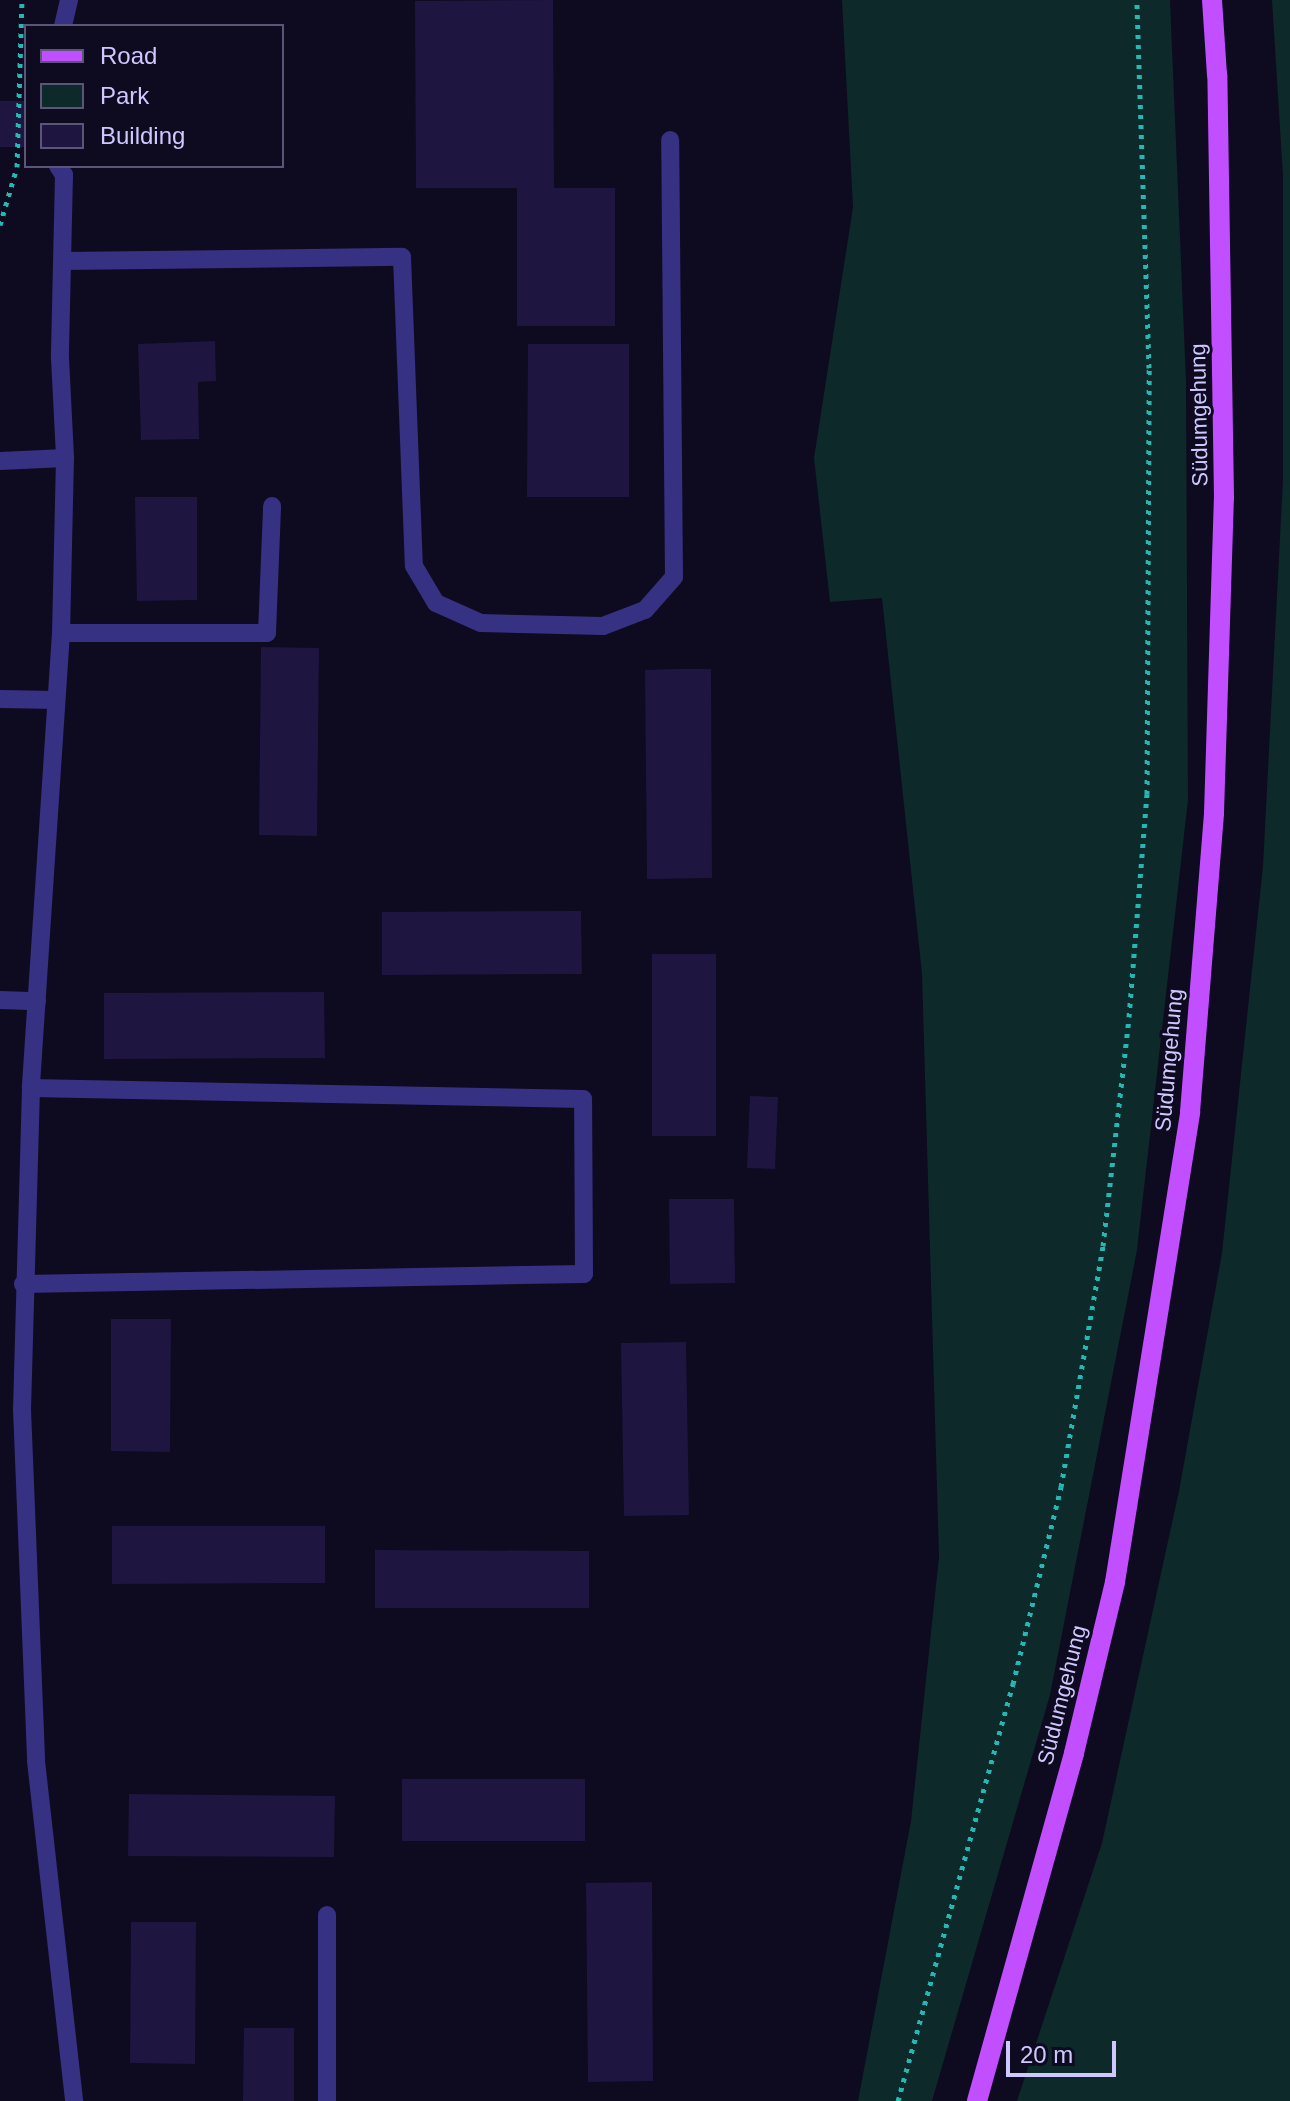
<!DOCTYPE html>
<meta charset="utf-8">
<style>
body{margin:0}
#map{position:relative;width:1290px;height:2101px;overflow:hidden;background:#0e0a1f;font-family:Helvetica,sans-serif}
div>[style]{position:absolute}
.green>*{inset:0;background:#0d2929}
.building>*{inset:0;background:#1f1541}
.path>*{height:5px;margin-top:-2.5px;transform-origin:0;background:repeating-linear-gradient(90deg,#23b8b3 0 4px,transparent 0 10px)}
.service>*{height:18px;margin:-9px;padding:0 9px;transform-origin:9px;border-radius:9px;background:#363182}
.primary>*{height:20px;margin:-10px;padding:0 10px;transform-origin:10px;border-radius:10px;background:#c24fff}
span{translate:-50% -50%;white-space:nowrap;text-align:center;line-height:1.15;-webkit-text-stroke:6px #0e0a1f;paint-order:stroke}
.street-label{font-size:22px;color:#cfc8ff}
.legend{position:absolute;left:24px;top:24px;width:260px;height:144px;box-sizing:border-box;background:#0e0a1f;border:2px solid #5b5679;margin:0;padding:10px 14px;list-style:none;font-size:24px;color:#cfc8ff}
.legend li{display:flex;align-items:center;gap:16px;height:40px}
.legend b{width:40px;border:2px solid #5b5679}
.scale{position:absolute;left:1006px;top:2041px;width:110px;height:36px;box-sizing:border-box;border:4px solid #cfc8ff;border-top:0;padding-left:10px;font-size:24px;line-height:28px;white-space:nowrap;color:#cfc8ff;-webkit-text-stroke:6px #0e0a1f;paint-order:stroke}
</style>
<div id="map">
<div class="green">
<div style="clip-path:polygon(842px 0,1170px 0,1186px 381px,1188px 800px,1137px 1250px,1050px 1695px,932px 2101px,858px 2101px,911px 1821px,939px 1557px,922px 974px,882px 598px,830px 602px,814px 458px,853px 207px)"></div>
<div style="clip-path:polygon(1272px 0,1290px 0,1290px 2101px,1017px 2101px,1102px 1843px,1179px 1491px,1222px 1253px,1263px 866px,1283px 479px,1283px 176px)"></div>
</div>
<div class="building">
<div style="clip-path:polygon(553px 0,554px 188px,615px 188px,615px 326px,517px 326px,517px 188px,416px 188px,415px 1px)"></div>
<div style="clip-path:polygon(0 101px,26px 101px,26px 147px,0 147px)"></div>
<div style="clip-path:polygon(215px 341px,216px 381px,198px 382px,199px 439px,141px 440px,138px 344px)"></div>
<div style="clip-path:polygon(528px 344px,629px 344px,629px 497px,527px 497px)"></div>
<div style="clip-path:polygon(135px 497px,197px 497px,197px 600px,137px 601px)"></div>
<div style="clip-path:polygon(261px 647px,319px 648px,317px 836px,259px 835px)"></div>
<div style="clip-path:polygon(675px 669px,711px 669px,712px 878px,647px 879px,645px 670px)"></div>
<div style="clip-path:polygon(581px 911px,582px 974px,382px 975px,382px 912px)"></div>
<div style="clip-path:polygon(652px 954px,716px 954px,716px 1136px,652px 1136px)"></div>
<div style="clip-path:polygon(324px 992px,325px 1058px,104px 1059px,104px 993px)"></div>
<div style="clip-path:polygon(750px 1096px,778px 1097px,775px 1169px,747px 1168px)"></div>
<div style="clip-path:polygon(669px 1199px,734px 1199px,735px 1283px,670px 1284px)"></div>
<div style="clip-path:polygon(111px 1319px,171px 1319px,170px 1452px,111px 1451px)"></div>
<div style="clip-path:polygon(686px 1342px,689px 1515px,624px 1516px,621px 1343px)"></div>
<div style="clip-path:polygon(112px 1526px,325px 1526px,325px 1583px,112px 1584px)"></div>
<div style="clip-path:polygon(375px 1550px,589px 1551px,589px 1608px,375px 1608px)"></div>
<div style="clip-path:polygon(402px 1779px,585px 1779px,585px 1841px,402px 1841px)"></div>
<div style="clip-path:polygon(129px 1794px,335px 1796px,334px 1857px,128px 1856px)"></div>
<div style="clip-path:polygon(652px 1882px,653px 2081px,588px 2082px,586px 1883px)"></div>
<div style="clip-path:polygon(131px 1922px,196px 1922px,195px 2064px,130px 2063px)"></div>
<div style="clip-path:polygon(244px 2028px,294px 2028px,294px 2101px,243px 2101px)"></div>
</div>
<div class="path">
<div style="left:0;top:225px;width:60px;rotate:-73.7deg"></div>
<div style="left:17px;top:167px;width:167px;rotate:-88.3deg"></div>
<div style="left:898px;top:2101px;width:433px;rotate:-74.6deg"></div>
<div style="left:1013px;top:1684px;width:203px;rotate:-76.3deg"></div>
<div style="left:1061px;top:1487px;width:245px;rotate:-80.1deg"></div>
<div style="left:1103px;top:1246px;width:230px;rotate:-83.5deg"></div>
<div style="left:1129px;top:1017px;width:224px;rotate:-85.4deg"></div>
<div style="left:1147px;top:794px;width:426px;rotate:-89.7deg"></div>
<div style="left:1149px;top:368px;width:368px;rotate:-91.9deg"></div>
</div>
<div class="service">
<div style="left:63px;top:26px;width:27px;rotate:-77deg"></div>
<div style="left:58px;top:166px;width:11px;rotate:56deg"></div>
<div style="left:64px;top:175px;width:183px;rotate:91.3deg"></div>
<div style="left:60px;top:358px;width:100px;rotate:87.1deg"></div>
<div style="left:65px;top:458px;width:175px;rotate:91.3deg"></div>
<div style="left:61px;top:633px;width:456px;rotate:93.8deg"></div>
<div style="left:31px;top:1088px;width:321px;rotate:91.6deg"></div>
<div style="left:22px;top:1409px;width:352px;rotate:87.7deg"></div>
<div style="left:36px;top:1761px;width:342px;rotate:83.6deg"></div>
<div style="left:63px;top:261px;width:339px;rotate:-0.7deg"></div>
<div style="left:402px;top:257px;width:309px;rotate:87.8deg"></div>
<div style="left:414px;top:566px;width:43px;rotate:59.3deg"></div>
<div style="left:436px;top:603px;width:49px;rotate:24deg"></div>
<div style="left:481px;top:623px;width:122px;rotate:1.4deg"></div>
<div style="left:603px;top:626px;width:45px;rotate:-20.9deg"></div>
<div style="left:645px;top:610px;width:44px;rotate:-48.7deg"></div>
<div style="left:674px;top:577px;width:437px;rotate:-90.5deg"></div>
<div style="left:0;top:461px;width:65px;rotate:-2.6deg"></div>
<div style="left:61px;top:633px;width:206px"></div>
<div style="left:267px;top:633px;width:127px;rotate:-87.7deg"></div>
<div style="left:0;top:699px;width:56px;rotate:1deg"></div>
<div style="left:0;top:1000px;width:37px;rotate:2deg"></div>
<div style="left:23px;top:1284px;width:561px;rotate:-1.02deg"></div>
<div style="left:584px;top:1274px;width:175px;rotate:-90.3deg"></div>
<div style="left:583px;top:1099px;width:552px;rotate:-178.86deg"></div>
<div style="left:327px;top:1915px;width:186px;rotate:90deg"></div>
</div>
<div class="primary">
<div style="left:977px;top:2101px;width:361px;rotate:-74.4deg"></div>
<div style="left:1074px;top:1753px;width:176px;rotate:-76.5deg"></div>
<div style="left:1115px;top:1582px;width:476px;rotate:-80.9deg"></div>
<div style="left:1190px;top:1112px;width:300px;rotate:-85.4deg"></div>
<div style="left:1214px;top:813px;width:315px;rotate:-88.2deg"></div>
<div style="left:1224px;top:498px;width:423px;rotate:-90.9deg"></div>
<div style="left:1217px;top:75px;width:75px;rotate:-93.8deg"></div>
</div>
<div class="street-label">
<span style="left:1199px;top:415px;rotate:-91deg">Südumgehung</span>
<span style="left:1169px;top:1060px;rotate:-85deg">Südumgehung</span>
<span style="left:1062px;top:1695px;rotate:-76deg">Südumgehung</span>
</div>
<ul class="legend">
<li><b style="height:10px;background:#c24fff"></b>Road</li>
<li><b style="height:22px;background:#0d2929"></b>Park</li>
<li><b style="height:22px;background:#1f1541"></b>Building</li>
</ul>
<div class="scale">20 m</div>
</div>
